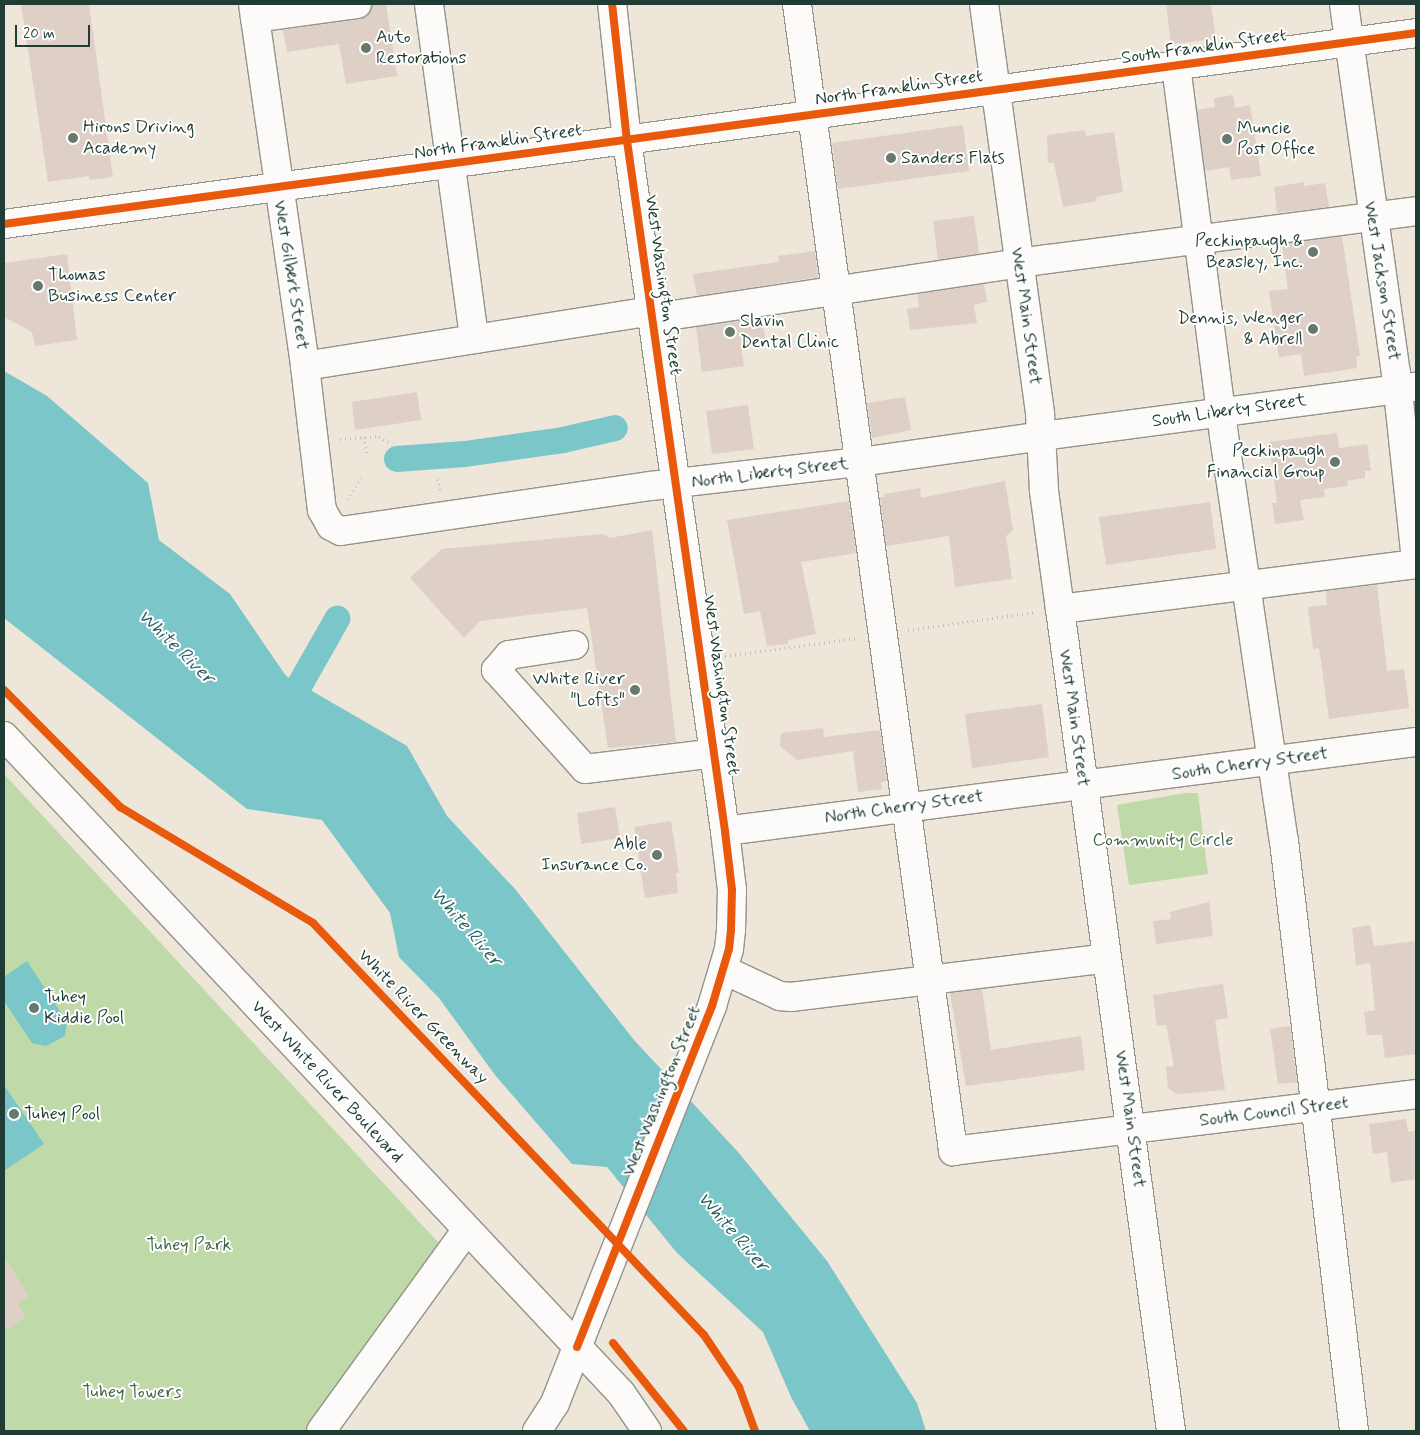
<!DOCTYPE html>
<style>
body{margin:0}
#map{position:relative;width:1420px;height:1435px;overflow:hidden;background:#eee6d9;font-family:Mynerve,sans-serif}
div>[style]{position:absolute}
.green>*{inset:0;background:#bfd9a9}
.water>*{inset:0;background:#7ac6c8}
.canal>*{height:26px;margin:-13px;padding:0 13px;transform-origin:13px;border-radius:13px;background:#7ac6c8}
.building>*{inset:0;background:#decfc7}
.path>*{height:3px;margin-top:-1.5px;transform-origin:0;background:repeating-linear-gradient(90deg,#bebfbc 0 1px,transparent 0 5px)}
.roads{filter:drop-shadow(1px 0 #92938b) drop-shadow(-1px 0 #92938b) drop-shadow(0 1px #92938b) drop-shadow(0 -1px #92938b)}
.minor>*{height:28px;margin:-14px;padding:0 14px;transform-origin:14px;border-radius:14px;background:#fcfbf9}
.major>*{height:28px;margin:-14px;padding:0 14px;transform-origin:14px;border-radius:14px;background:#fcfbf9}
.cycleway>*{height:8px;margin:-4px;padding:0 4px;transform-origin:4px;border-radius:4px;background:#e8590c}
.dots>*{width:14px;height:14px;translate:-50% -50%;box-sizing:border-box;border:2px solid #fff;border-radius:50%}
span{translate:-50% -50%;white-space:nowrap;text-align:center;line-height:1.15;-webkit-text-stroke:4px #fff;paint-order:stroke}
.poi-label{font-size:18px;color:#1f3d34}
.left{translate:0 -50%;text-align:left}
.right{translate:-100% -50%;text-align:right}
.street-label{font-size:18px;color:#1f3d34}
.park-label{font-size:18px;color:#3e6247}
.water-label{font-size:19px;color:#2c625e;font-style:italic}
.frame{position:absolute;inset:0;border:5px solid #1f3d34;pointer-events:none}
.scale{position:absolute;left:15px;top:25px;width:75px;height:22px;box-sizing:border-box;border:2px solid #1f3d34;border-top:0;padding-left:6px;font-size:15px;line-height:18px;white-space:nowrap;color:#1f3d34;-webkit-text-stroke:4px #fff;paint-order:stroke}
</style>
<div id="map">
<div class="green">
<div style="clip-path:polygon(4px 774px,449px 1254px,321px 1431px,4px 1431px)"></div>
<div style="clip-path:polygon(1185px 793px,1198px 793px,1208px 874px,1129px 885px,1117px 805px)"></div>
</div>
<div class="water">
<div style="clip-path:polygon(4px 371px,47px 396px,148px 483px,159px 540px,230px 594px,286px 676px,407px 746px,447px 816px,515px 889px,634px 1040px,738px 1152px,827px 1261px,917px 1403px,926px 1431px,810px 1431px,791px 1397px,763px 1332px,677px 1253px,607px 1167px,572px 1164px,495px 1075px,439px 998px,399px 957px,390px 913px,322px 820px,247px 809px,4px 618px)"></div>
<div style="clip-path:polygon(27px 961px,67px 1022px,65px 1036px,46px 1046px,32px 1043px,4px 1001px,4px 977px)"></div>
<div style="clip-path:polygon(4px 1085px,44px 1144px,4px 1171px)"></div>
</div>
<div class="canal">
<div style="left:397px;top:459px;width:68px;rotate:-4.2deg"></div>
<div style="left:465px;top:454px;width:99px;rotate:-8.1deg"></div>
<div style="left:563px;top:440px;width:53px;rotate:-13deg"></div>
<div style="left:282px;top:716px;width:112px;rotate:-60.4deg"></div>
</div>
<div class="building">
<div style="clip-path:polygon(21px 4px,89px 4px,113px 177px,90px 180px,89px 176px,48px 182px)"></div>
<div style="clip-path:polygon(372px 4px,386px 4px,397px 76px,346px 84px,339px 44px,287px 52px,283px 30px,360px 19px,367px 16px)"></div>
<div style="clip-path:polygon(1166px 4px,1211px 4px,1216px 39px,1171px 44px)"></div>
<div style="clip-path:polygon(1233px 95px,1235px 108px,1250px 105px,1261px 176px,1231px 180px,1229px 167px,1205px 171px,1197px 110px,1215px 107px,1214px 98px)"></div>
<div style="clip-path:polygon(963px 125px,969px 171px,838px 189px,832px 143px)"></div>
<div style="clip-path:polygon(1085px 130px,1086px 136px,1114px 132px,1123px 192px,1096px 197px,1097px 201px,1063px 207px,1054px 163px,1048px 163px,1047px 135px)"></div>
<div style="clip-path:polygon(1304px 182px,1304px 186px,1325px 183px,1329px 207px,1277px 213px,1274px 187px)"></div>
<div style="clip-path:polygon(974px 216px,979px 254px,938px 260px,933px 221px)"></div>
<div style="clip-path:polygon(1342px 236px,1360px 356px,1356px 356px,1357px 368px,1304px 376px,1301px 354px,1279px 357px,1269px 291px,1288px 289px,1282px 244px)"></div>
<div style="clip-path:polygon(815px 251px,818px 277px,697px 296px,693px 274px,779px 262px,778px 256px)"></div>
<div style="clip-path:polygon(67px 254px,77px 340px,35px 346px,32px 332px,4px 317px,4px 263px)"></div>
<div style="clip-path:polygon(984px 284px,987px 302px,974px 305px,977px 323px,910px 330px,907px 309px,919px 307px,917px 294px)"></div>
<div style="clip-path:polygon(762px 318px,766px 343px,741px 347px,744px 366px,702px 372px,696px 327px)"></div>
<div style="clip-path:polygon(417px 392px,421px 420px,355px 430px,352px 402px)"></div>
<div style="clip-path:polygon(905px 397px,911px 430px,872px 438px,867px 403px)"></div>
<div style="clip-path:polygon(748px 405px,754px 449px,712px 454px,706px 411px)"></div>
<div style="clip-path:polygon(1337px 433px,1339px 448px,1367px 444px,1371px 471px,1365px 471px,1365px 478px,1347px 481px,1348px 486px,1324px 489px,1325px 497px,1300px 500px,1304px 520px,1275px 524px,1272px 503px,1277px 503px,1269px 442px)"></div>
<div style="clip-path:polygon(1005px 481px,1013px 530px,1006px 536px,1012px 579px,955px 587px,949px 536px,886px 546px,880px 497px,885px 497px,884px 494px,920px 488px,921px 498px)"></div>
<div style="clip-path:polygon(849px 501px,856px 553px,801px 562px,816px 634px,788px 640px,788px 644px,767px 646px,760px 611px,744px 614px,727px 520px)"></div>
<div style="clip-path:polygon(1210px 502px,1216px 549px,1106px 565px,1099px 517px)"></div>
<div style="clip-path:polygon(652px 530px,676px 742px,608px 748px,587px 608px,480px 621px,464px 638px,410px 578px,442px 549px,603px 534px,610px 538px)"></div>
<div style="clip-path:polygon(1377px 585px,1387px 671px,1404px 669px,1409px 708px,1329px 719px,1319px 648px,1313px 649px,1308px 607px,1327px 605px,1326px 591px)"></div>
<div style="clip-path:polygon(1042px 704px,1049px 757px,972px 768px,965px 714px)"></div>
<div style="clip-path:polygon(823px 728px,824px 737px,880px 730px,887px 781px,881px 782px,882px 789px,858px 792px,853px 751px,797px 760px,780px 746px,781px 733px)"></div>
<div style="clip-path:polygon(615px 807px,620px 838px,581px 844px,577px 813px)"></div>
<div style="clip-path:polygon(671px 821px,679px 873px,676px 873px,678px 893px,645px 898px,634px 827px)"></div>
<div style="clip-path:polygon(1209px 902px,1213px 936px,1156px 944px,1153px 921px,1171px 919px,1170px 912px)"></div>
<div style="clip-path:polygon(1370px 925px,1374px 946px,1416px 941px,1416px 1054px,1385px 1058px,1382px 1035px,1367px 1035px,1364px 1012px,1375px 1010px,1370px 963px,1356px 965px,1352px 928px)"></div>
<div style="clip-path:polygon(1223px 984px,1228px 1018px,1215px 1020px,1225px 1090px,1177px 1094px,1168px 1088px,1166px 1067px,1174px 1066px,1166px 1025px,1157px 1026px,1153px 995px)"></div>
<div style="clip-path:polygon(982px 989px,991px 1050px,1081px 1036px,1085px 1070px,966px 1086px,950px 993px)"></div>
<div style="clip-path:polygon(1290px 1026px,1297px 1082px,1278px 1084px,1270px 1029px)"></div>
<div style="clip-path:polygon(1406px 1119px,1408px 1132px,1416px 1130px,1416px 1179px,1391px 1183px,1387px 1152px,1373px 1154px,1369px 1124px)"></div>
<div style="clip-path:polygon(4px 1256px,29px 1296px,18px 1303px,26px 1317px,4px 1331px)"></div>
</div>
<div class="path">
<div style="left:364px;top:437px;width:19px;rotate:81deg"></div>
<div style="left:340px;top:439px;width:39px;rotate:-4deg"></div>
<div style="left:379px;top:436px;width:15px;rotate:32deg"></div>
<div style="left:438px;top:479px;width:12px;rotate:81deg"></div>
<div style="left:347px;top:499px;width:27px;rotate:-56deg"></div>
<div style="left:908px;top:630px;width:129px;rotate:-8deg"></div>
<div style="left:725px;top:656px;width:133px;rotate:-7.8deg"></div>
</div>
<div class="roads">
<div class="minor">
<div style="left:253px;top:4px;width:366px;rotate:81.8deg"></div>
<div style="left:305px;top:366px;width:145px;rotate:83.3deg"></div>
<div style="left:322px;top:510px;width:18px;rotate:61deg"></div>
<div style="left:331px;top:526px;width:11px;rotate:27deg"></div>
<div style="left:341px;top:531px;width:313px;rotate:-8.3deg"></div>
<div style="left:651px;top:486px;width:210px;rotate:-6.6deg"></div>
<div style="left:860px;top:462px;width:184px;rotate:-8.1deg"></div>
<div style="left:429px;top:4px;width:338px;rotate:82.3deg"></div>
<div style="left:797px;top:4px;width:1158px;rotate:82.25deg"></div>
<div style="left:953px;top:1151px;width:466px;rotate:-7deg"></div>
<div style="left:255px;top:18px;width:103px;rotate:-7.8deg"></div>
<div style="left:1176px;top:66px;width:373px;rotate:82.6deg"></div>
<div style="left:1224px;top:436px;width:409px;rotate:81.6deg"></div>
<div style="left:1284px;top:841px;width:594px;rotate:83.23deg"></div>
<div style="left:4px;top:224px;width:1425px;rotate:-7.7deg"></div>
<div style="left:653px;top:318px;width:399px;rotate:-8.5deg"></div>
<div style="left:1048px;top:259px;width:371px;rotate:-7.4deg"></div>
<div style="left:305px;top:366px;width:351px;rotate:-9deg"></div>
<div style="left:1060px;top:609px;width:359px;rotate:-7.2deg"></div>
<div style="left:574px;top:645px;width:66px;rotate:171.3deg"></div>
<div style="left:509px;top:655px;width:20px;rotate:131deg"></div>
<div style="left:496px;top:670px;width:133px;rotate:48deg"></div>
<div style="left:585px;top:769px;width:131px;rotate:-7deg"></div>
<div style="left:4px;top:736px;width:901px;rotate:46.8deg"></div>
<div style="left:621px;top:1393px;width:46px;rotate:55.6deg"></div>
<div style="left:725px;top:831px;width:697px;rotate:-7.34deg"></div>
<div style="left:724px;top:970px;width:62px;rotate:24.9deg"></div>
<div style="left:780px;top:996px;width:11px;rotate:5deg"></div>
<div style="left:791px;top:997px;width:318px;rotate:-7deg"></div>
<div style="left:321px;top:1431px;width:247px;rotate:-54.1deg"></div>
<div style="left:537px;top:1431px;width:33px;rotate:-57deg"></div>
<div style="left:555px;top:1403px;width:427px;rotate:-68.4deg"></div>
<div style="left:712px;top:1006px;width:59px;rotate:-73.4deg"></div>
<div style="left:729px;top:949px;width:19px;rotate:-84deg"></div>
<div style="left:731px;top:930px;width:40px;rotate:-88.6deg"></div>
<div style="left:732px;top:890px;width:59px;rotate:-96.8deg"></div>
<div style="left:725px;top:831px;width:697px;rotate:-98.08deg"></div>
<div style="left:627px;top:141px;width:138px;rotate:-96.2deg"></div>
</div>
<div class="major">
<div style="left:984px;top:4px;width:414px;rotate:82.2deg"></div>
<div style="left:1040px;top:414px;width:77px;rotate:87deg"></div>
<div style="left:1044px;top:491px;width:119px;rotate:82.3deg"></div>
<div style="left:1060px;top:609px;width:829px;rotate:82.31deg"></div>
<div style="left:1344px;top:4px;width:373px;rotate:82deg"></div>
<div style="left:1396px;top:373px;width:187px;rotate:83.9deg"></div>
<div style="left:1042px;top:436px;width:377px;rotate:-7.5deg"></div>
</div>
</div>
<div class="cycleway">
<div style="left:4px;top:224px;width:1425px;rotate:-7.7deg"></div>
<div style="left:4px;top:690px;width:165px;rotate:45.2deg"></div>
<div style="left:120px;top:807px;width:225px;rotate:31deg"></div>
<div style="left:313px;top:923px;width:568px;rotate:46.5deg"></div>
<div style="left:704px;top:1335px;width:63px;rotate:56.1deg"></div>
<div style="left:739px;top:1387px;width:47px;rotate:70deg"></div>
<div style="left:613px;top:1343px;width:113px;rotate:51.1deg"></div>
<div style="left:577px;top:1347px;width:367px;rotate:-68.4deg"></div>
<div style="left:712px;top:1006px;width:59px;rotate:-73.4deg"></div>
<div style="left:729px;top:949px;width:19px;rotate:-84deg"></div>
<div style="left:731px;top:930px;width:40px;rotate:-88.6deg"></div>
<div style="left:732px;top:890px;width:59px;rotate:-96.8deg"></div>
<div style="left:725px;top:831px;width:697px;rotate:-98.08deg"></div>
<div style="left:627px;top:141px;width:138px;rotate:-96.2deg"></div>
</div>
<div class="dots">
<div style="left:366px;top:48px;background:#67786e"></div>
<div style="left:73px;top:138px;background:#67786e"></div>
<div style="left:1227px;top:139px;background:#67786e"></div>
<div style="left:891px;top:158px;background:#67786e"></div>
<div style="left:1313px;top:252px;background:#67786e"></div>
<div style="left:38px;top:286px;background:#67786e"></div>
<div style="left:1313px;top:329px;background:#67786e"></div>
<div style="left:730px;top:332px;background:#67786e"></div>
<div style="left:1335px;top:462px;background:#67786e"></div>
<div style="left:635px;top:690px;background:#67786e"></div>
<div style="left:657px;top:855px;background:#67786e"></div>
<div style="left:34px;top:1008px;background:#67786e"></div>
<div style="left:14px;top:1114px;background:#67786e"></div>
</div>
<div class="poi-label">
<span class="left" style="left:376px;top:48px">Auto<br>Restorations</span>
<span class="left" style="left:83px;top:138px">Hirons Driving<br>Academy</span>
<span class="left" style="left:1237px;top:139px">Muncie<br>Post Office</span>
<span class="left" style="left:901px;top:158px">Sanders Flats</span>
<span class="right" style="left:1303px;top:252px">Peckinpaugh &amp;<br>Beasley, Inc.</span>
<span class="left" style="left:48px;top:286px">Thomas<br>Business Center</span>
<span class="right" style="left:1303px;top:329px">Dennis, Wenger<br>&amp; Abrell</span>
<span class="left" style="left:740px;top:332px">Slavin<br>Dental Clinic</span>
<span class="right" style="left:1325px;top:462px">Peckinpaugh<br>Financial Group</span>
<span class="right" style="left:625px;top:690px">White River<br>"Lofts"</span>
<span class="right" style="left:647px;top:855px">Able<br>Insurance Co.</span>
<span class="left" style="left:44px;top:1008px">Tuhey<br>Kiddie Pool</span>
<span class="left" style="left:24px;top:1114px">Tuhey Pool</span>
</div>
<div class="street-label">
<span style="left:1204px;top:47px;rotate:-8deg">South Franklin Street</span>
<span style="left:899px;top:88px;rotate:-8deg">North Franklin Street</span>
<span style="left:498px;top:142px;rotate:-8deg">North Franklin Street</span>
<span style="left:291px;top:275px;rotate:81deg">West Gilbert Street</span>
<span style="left:1382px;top:281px;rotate:81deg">West Jackson Street</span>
<span style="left:663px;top:285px;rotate:82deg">West Washington Street</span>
<span style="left:1026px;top:316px;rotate:82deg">West Main Street</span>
<span style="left:1229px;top:411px;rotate:-8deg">South Liberty Street</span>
<span style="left:770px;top:473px;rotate:-7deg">North Liberty Street</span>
<span style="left:721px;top:685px;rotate:82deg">West Washington Street</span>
<span style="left:1074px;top:718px;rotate:82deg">West Main Street</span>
<span style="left:1250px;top:764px;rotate:-8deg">South Cherry Street</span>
<span style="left:904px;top:807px;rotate:-8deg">North Cherry Street</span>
<span style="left:423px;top:1017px;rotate:46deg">White River Greenway</span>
<span style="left:327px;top:1082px;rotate:47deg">West White River Boulevard</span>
<span style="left:662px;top:1091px;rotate:-68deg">West Washington Street</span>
<span style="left:1274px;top:1112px;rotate:-7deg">South Council Street</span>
<span style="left:1130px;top:1119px;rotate:82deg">West Main Street</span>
</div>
<div class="park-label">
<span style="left:1163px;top:840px">Community Circle</span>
<span style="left:189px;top:1245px">Tuhey Park</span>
<span style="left:132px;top:1392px">Tuhey Towers</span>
</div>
<div class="water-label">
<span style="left:176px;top:647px;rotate:44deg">White River</span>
<span style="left:466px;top:927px;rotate:49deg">White River</span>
<span style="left:733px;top:1232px;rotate:49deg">White River</span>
</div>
<div class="frame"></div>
<div class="scale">20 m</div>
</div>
